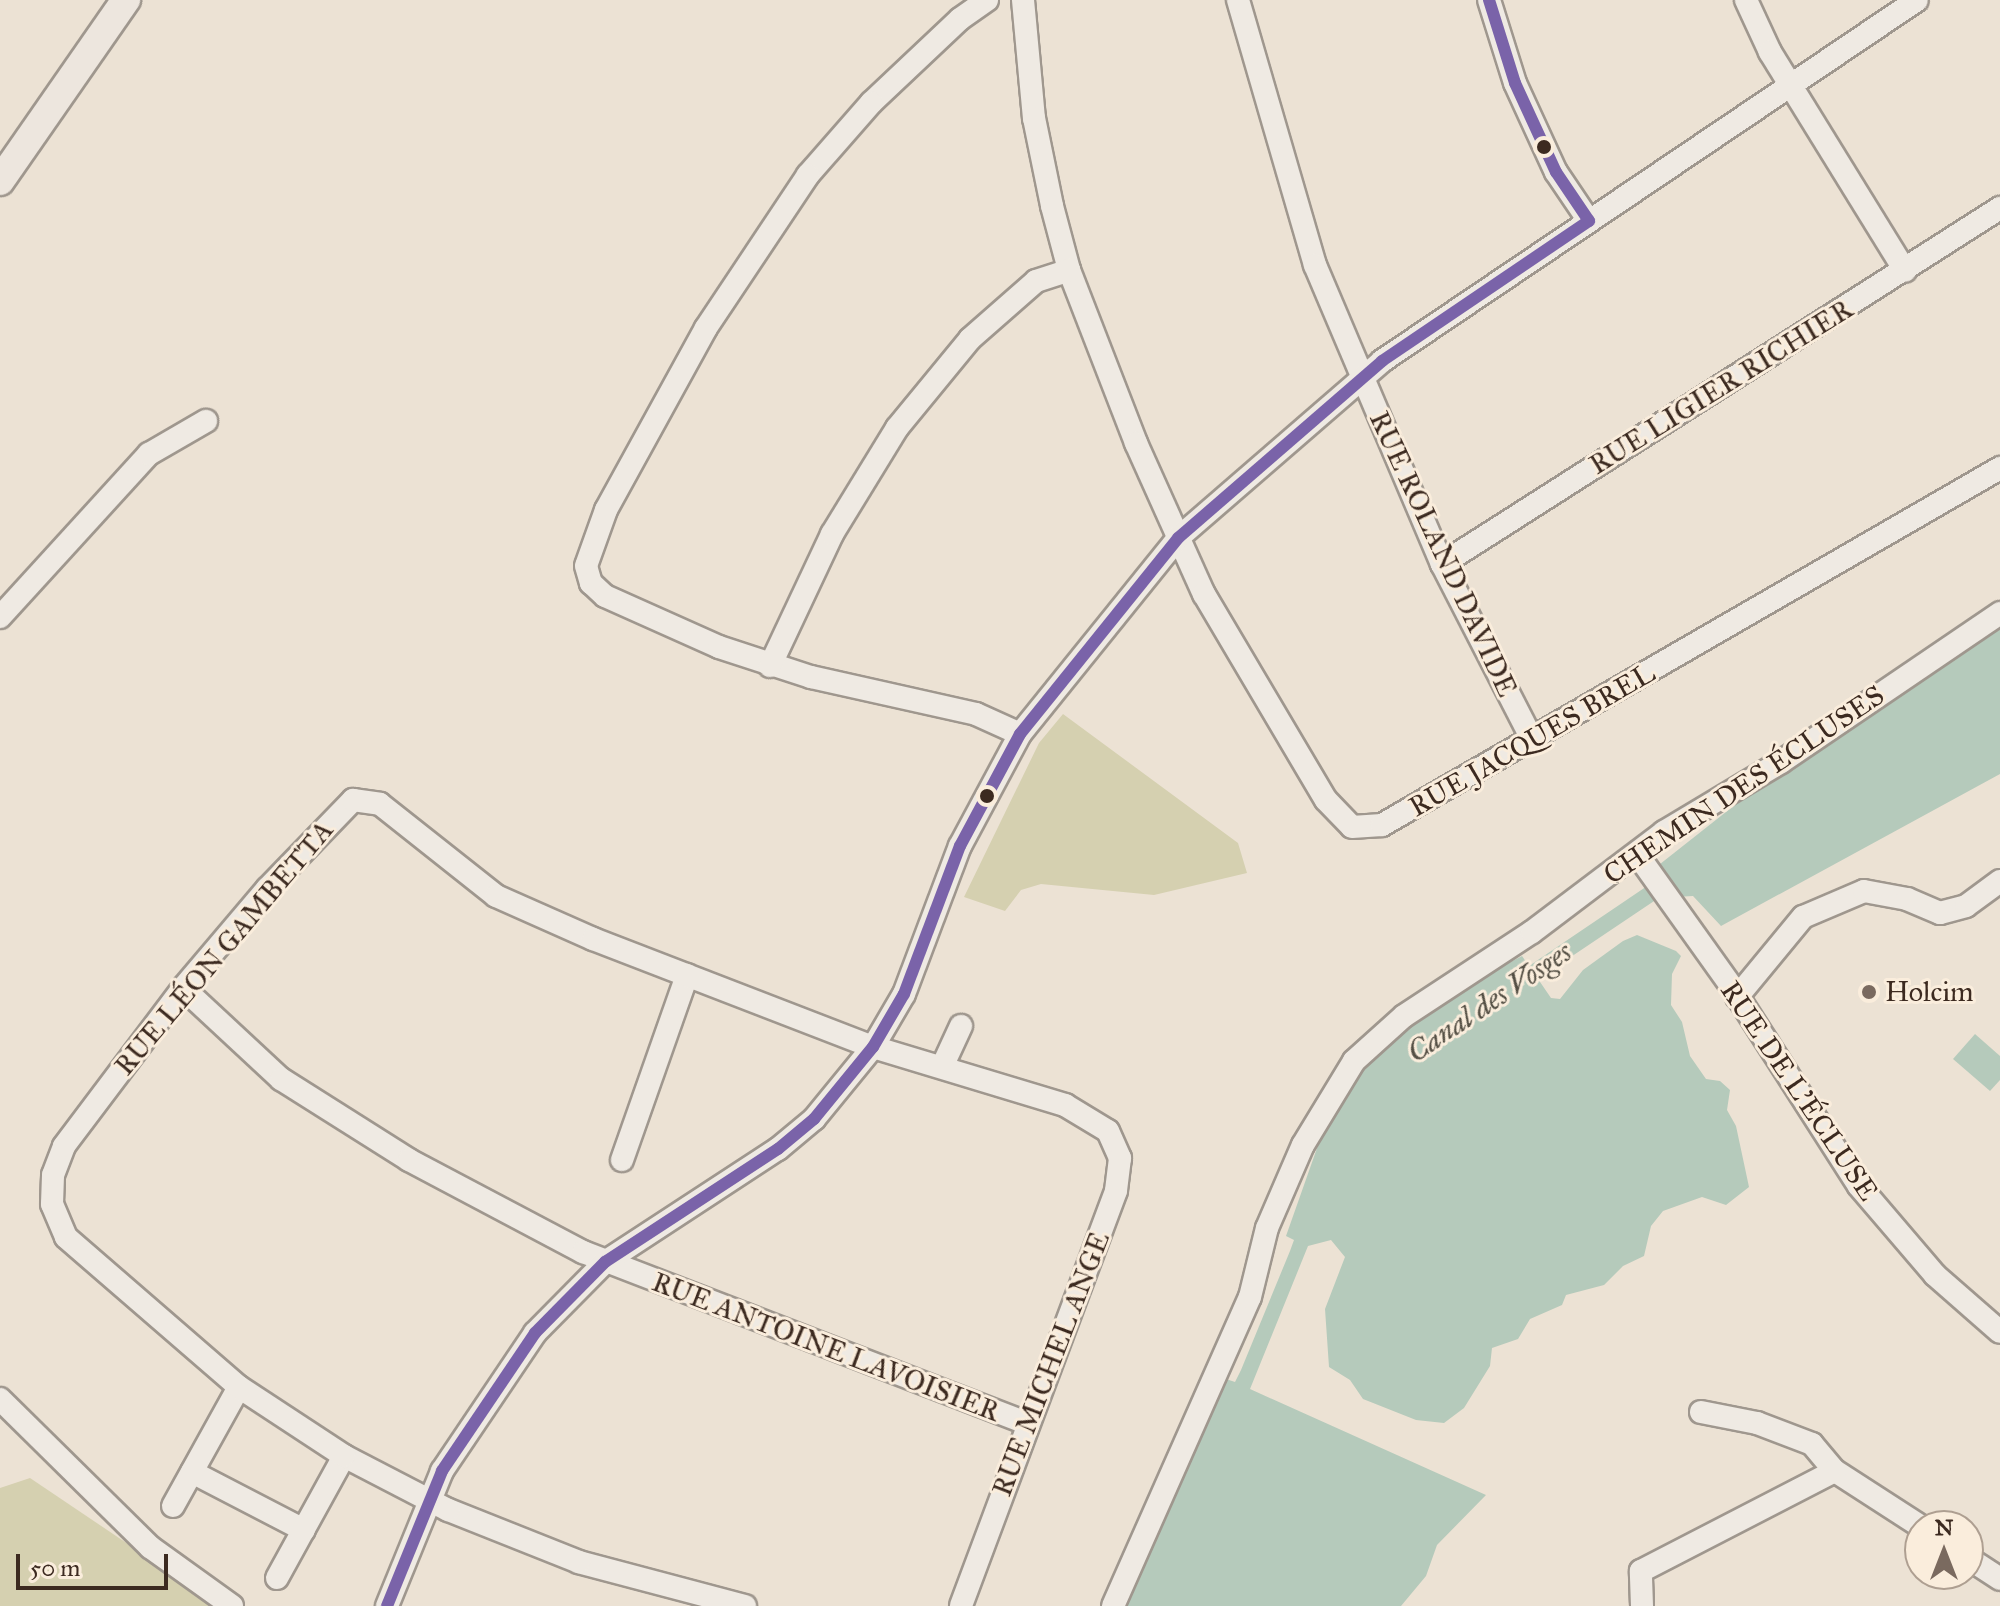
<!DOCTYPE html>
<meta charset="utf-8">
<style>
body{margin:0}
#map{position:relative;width:2000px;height:1606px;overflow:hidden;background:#ece2d4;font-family:"IM FELL Great Primer",serif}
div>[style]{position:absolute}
.green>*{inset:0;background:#d5d0b0}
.water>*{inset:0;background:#b5cabb}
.roads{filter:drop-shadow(2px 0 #9f978e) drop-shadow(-2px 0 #9f978e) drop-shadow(0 2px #9f978e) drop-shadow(0 -2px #9f978e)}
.minor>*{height:22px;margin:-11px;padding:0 11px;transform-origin:11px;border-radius:11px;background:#efeae3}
.major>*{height:28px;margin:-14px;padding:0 14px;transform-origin:14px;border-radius:14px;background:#ede6de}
.bus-1>*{height:12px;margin:-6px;padding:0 6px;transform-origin:6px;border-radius:6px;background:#7a63a9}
.dots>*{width:22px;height:22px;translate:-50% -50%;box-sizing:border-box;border:4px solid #faeddc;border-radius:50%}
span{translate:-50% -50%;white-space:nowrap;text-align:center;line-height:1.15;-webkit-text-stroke:6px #faeddc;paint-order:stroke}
.street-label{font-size:28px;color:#3c2a20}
.poi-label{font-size:28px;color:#3c2a20}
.left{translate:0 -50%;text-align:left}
.water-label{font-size:30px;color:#544f44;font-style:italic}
.north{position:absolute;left:1904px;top:1510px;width:80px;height:80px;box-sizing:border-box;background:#faeddc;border:2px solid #ae9f91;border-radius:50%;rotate:0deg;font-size:22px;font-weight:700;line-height:32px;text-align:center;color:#3c2a20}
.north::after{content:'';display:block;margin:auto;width:28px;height:36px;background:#7a6a5f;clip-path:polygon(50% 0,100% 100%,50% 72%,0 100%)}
.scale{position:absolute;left:16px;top:1554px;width:152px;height:36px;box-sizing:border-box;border:4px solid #3c2a20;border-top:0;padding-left:10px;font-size:24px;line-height:28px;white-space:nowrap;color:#3c2a20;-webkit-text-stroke:6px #faeddc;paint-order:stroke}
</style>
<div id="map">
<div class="green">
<div style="clip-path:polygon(1063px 714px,1238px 843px,1247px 873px,1154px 895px,1041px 884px,1021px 890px,1005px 911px,964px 897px,1039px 743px)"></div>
<div style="clip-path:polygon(30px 1478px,220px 1606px,0 1606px,0 1488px)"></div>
</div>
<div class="water">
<div style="clip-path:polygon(2000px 621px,2000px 774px,1721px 926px,1693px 896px,1675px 897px,1669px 891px,1538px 979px,1551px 998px,1560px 999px,1583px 970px,1623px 941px,1637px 935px,1676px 951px,1681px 956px,1672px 974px,1671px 1005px,1682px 1022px,1690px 1056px,1706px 1079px,1720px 1081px,1730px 1090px,1727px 1110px,1736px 1126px,1749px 1187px,1726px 1205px,1702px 1197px,1663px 1211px,1651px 1226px,1644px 1256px,1623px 1266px,1604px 1285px,1566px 1295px,1562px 1305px,1530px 1319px,1518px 1339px,1492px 1348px,1490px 1366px,1464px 1408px,1444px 1423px,1416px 1420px,1363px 1399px,1350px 1380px,1329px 1367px,1325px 1309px,1345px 1257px,1331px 1240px,1308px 1246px,1250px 1389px,1486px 1495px,1437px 1545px,1426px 1576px,1401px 1606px,1125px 1606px,1226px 1379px,1235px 1382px,1241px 1370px,1290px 1251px,1294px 1240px,1286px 1236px,1322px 1134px,1366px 1061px,1459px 989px,1522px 956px,1529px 966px,1659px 878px,1655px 868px,1750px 793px,1779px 777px)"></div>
<div style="clip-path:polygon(1975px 1034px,2000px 1056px,2000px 1080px,1990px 1091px,1953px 1059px)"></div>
</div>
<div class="roads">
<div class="minor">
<div style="left:987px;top:0;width:33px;rotate:145deg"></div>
<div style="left:960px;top:19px;width:122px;rotate:136.7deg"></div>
<div style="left:871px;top:103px;width:96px;rotate:131.2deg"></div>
<div style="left:808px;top:175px;width:184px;rotate:123.7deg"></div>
<div style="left:706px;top:328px;width:208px;rotate:118.8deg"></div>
<div style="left:606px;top:510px;width:59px;rotate:109.7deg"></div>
<div style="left:586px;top:566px;width:18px;rotate:74deg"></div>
<div style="left:591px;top:583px;width:19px;rotate:43deg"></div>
<div style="left:605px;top:596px;width:125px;rotate:24.1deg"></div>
<div style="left:719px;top:647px;width:97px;rotate:18.1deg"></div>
<div style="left:811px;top:677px;width:169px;rotate:12.6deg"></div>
<div style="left:976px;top:714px;width:48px;rotate:24.4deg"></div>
<div style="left:1023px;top:0;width:119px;rotate:84.7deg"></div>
<div style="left:1034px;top:118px;width:90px;rotate:78.4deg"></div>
<div style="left:1052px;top:206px;width:66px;rotate:75.1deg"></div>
<div style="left:1069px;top:270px;width:186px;rotate:68.8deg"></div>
<div style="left:1136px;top:443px;width:166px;rotate:65.8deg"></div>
<div style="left:1204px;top:594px;width:239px;rotate:59.4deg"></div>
<div style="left:1326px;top:800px;width:37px;rotate:46deg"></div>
<div style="left:1352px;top:827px;width:30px;rotate:-4deg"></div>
<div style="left:1382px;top:825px;width:714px;rotate:-30.01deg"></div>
<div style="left:1238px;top:0;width:276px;rotate:73.8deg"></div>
<div style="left:1315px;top:265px;width:325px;rotate:67deg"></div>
<div style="left:1442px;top:564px;width:199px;rotate:62.8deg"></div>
<div style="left:1489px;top:0;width:87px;rotate:72.6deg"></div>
<div style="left:1515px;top:83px;width:98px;rotate:65.3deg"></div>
<div style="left:1556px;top:172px;width:59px;rotate:56deg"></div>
<div style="left:1746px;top:0;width:57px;rotate:65.2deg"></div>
<div style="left:1770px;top:52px;width:257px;rotate:58.3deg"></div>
<div style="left:1442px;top:564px;width:662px;rotate:-32.54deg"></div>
<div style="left:0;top:617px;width:221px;rotate:-47.6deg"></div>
<div style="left:149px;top:454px;width:66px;rotate:-30.1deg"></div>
<div style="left:770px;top:666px;width:146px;rotate:-64.8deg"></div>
<div style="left:832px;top:534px;width:124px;rotate:-58.5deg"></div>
<div style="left:897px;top:428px;width:115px;rotate:-50.6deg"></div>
<div style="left:970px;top:339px;width:88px;rotate:-41.3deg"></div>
<div style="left:1036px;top:281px;width:35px;rotate:-18deg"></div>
<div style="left:1637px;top:854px;width:162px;rotate:54.5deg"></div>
<div style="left:1731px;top:986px;width:237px;rotate:57.4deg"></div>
<div style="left:1859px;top:1186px;width:117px;rotate:49.5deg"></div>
<div style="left:1935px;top:1275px;width:86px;rotate:41.2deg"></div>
<div style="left:183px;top:988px;width:134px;rotate:42.9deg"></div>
<div style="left:281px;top:1079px;width:151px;rotate:32.3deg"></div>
<div style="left:409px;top:1160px;width:197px;rotate:27.9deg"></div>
<div style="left:583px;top:1252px;width:476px;rotate:21.1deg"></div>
<div style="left:1737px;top:997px;width:104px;rotate:-50.5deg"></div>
<div style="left:1803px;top:917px;width:66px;rotate:-23.1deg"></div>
<div style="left:1864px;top:891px;width:44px;rotate:10.5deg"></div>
<div style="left:1907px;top:899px;width:36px;rotate:23deg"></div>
<div style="left:1940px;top:913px;width:27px;rotate:-15deg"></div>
<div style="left:1966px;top:906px;width:42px;rotate:-36.3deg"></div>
<div style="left:943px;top:1065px;width:43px;rotate:-65.2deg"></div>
<div style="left:622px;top:1160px;width:196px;rotate:-70.6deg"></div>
<div style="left:0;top:1399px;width:211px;rotate:44.6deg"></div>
<div style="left:150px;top:1547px;width:101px;rotate:35.7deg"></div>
<div style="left:1701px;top:1412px;width:57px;rotate:11.1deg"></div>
<div style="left:1757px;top:1423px;width:59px;rotate:20.9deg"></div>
<div style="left:1812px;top:1444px;width:35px;rotate:50deg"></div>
<div style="left:1835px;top:1471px;width:101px;rotate:32.9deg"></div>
<div style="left:192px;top:1472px;width:126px;rotate:27.4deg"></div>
<div style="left:173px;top:1506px;width:136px;rotate:-61deg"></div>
<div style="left:1968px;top:1558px;width:38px;rotate:33deg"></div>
<div style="left:277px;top:1578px;width:139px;rotate:-61.2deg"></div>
<div style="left:387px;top:1606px;width:146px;rotate:-67.8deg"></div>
<div style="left:442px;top:1471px;width:166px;rotate:-56deg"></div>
<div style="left:535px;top:1333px;width:100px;rotate:-45.4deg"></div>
<div style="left:605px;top:1262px;width:207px;rotate:-33.2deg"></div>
<div style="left:778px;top:1149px;width:47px;rotate:-39.8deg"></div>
<div style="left:814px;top:1119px;width:93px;rotate:-50.7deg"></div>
<div style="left:873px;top:1047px;width:61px;rotate:-59.7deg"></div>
<div style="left:904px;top:994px;width:158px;rotate:-69.3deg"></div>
<div style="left:960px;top:846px;width:127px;rotate:-61.8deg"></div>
<div style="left:1020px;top:734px;width:252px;rotate:-51.1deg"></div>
<div style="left:1178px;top:538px;width:270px;rotate:-40.9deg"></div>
<div style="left:1382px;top:361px;width:645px;rotate:-34.01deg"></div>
<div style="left:745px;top:1606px;width:172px;rotate:-165.2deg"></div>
<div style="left:579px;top:1562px;width:141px;rotate:-158.3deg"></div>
<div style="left:448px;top:1510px;width:117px;rotate:-152.6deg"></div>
<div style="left:344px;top:1456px;width:126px;rotate:-146.7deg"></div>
<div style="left:239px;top:1387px;width:229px;rotate:-139.1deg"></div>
<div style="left:66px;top:1237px;width:36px;rotate:-113deg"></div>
<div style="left:52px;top:1204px;width:29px;rotate:-88deg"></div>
<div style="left:53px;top:1175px;width:31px;rotate:-69deg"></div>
<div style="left:64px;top:1146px;width:198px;rotate:-53deg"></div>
<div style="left:183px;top:988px;width:130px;rotate:-49.7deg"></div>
<div style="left:267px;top:889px;width:124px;rotate:-46deg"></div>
<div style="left:353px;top:800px;width:27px;rotate:8deg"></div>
<div style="left:380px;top:804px;width:148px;rotate:38.4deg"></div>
<div style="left:496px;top:896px;width:106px;rotate:23.9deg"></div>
<div style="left:593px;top:939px;width:300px;rotate:21.1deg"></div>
<div style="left:873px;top:1047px;width:201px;rotate:16.8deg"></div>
<div style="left:1065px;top:1105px;width:50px;rotate:31.2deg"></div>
<div style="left:1108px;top:1131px;width:30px;rotate:66deg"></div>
<div style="left:1120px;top:1158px;width:33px;rotate:97deg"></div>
<div style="left:1116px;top:1191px;width:443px;rotate:110.5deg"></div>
<div style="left:1113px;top:1606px;width:338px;rotate:-66.1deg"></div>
<div style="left:1250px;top:1297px;width:71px;rotate:-76.2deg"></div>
<div style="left:1267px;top:1228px;width:90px;rotate:-66.6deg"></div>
<div style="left:1303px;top:1145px;width:98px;rotate:-58.7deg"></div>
<div style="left:1354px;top:1061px;width:67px;rotate:-42deg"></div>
<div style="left:1404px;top:1016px;width:153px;rotate:-33.3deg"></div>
<div style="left:1532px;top:932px;width:166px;rotate:-37.1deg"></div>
<div style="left:1664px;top:832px;width:136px;rotate:-30.9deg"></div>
<div style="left:1781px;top:762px;width:265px;rotate:-34.2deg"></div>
<div style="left:1642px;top:1606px;width:35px;rotate:-92deg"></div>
<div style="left:1641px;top:1571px;width:218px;rotate:-27.3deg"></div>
</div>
<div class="major">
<div style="left:0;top:181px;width:221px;rotate:-55.2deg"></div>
</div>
</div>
<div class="bus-1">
<div style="left:1489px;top:0;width:87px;rotate:72.6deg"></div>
<div style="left:1515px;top:83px;width:98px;rotate:65.3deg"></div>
<div style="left:1556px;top:172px;width:59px;rotate:56deg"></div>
<div style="left:387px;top:1606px;width:146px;rotate:-67.8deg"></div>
<div style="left:442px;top:1471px;width:166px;rotate:-56deg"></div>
<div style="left:535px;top:1333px;width:100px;rotate:-45.4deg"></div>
<div style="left:605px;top:1262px;width:207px;rotate:-33.2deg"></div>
<div style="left:778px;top:1149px;width:47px;rotate:-39.8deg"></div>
<div style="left:814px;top:1119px;width:93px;rotate:-50.7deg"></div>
<div style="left:873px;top:1047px;width:61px;rotate:-59.7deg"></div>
<div style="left:904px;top:994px;width:158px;rotate:-69.3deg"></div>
<div style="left:960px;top:846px;width:127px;rotate:-61.8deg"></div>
<div style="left:1020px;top:734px;width:252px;rotate:-51.1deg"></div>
<div style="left:1178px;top:538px;width:270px;rotate:-40.9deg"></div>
<div style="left:1382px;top:361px;width:250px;rotate:-34.1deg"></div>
</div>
<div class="dots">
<div style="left:1544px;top:147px;background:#3c2a20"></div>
<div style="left:987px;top:796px;background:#3c2a20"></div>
<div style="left:1869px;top:992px;background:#7a6a5f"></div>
</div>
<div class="street-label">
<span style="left:1721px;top:387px;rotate:-32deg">RUE LIGIER RICHIER</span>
<span style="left:1443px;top:554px;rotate:65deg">RUE ROLAND DAVIDE</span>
<span style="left:1532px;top:740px;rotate:-30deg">RUE JACQUES BREL</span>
<span style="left:1744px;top:785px;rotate:-34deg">CHEMIN DES ÉCLUSES</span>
<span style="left:224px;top:948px;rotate:-50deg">RUE LÉON GAMBETTA</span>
<span style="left:1799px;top:1091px;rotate:56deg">RUE DE L'ÉCLUSE</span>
<span style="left:826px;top:1347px;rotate:21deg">RUE ANTOINE LAVOISIER</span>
<span style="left:1051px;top:1364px;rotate:-69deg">RUE MICHEL ANGE</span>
</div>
<div class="poi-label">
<span class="left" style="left:1885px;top:992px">Holcim</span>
</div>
<div class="water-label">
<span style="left:1489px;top:1002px;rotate:-34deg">Canal des Vosges</span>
</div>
<div class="north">N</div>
<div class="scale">50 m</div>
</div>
